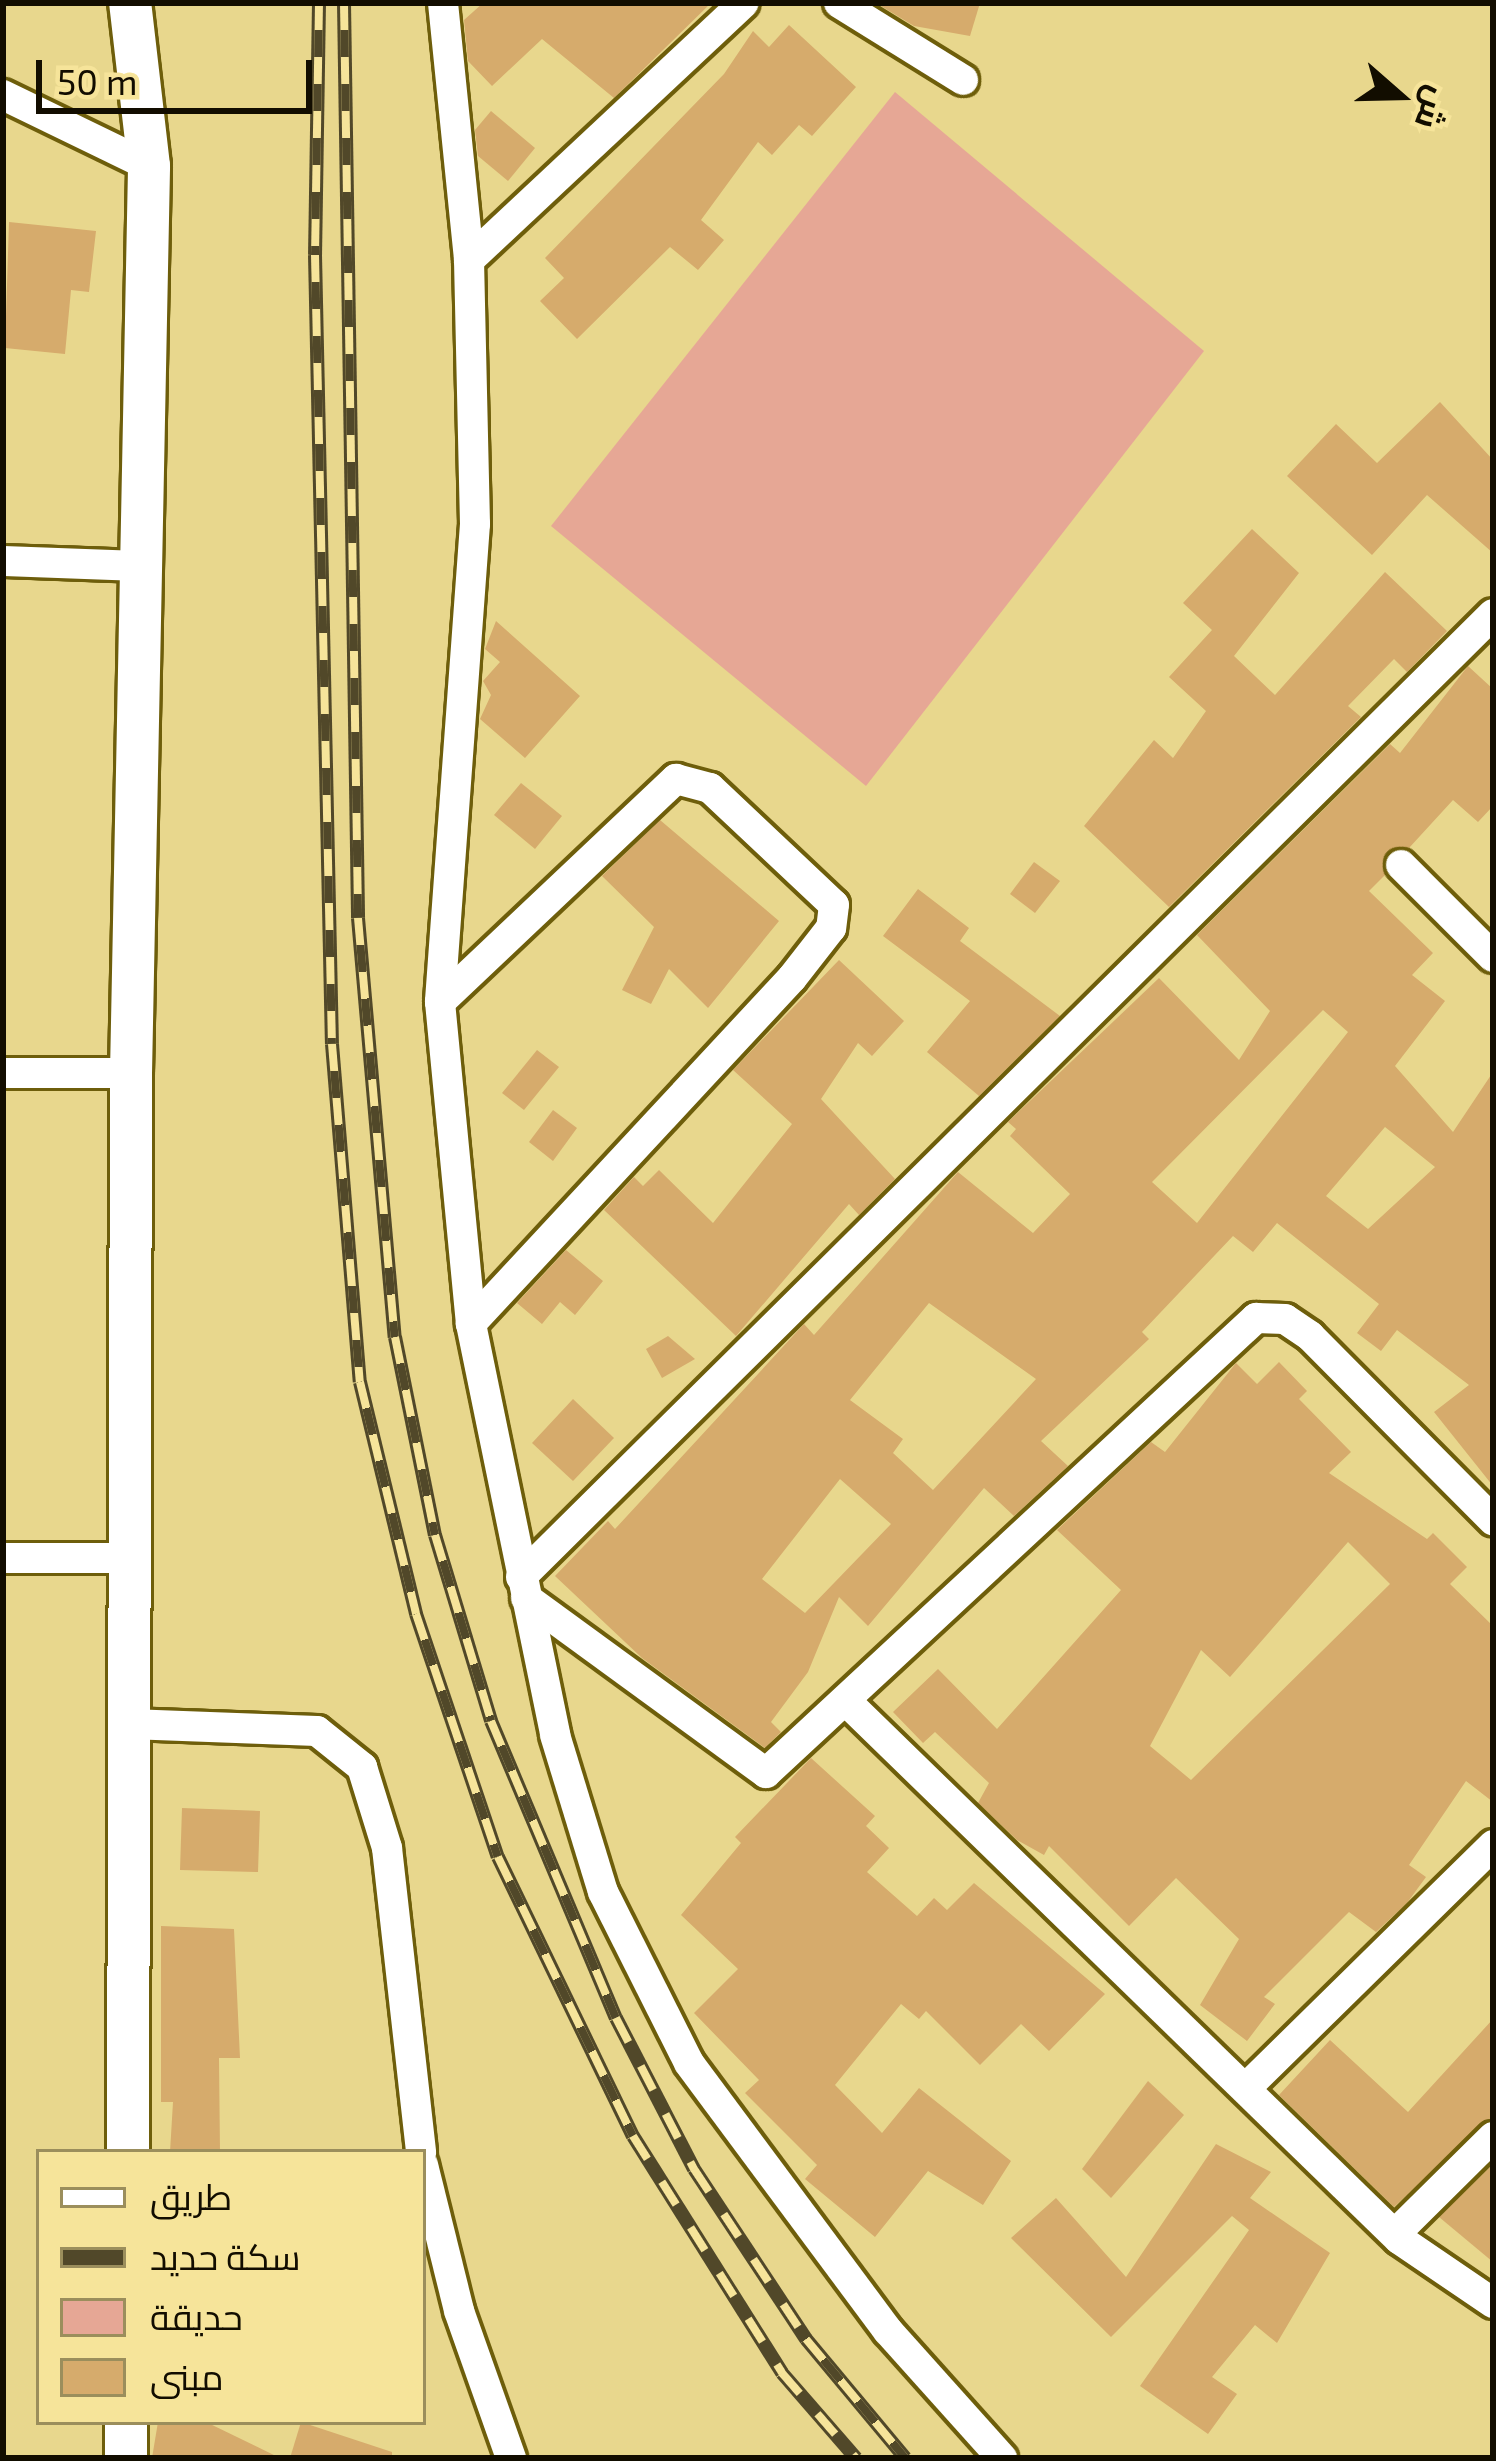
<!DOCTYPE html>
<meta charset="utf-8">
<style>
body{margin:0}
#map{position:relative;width:1496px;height:2461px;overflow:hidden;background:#e8d78d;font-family:"Exo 2",Cairo,sans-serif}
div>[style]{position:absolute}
.green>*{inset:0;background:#e6a795}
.building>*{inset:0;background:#d6ab6c}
.roads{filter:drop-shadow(3px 0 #6e5e0b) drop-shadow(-3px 0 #6e5e0b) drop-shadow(0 3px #6e5e0b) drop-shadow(0 -3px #6e5e0b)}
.minor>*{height:30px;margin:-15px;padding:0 15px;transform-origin:15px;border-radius:15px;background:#fff}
.secondary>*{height:42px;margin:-21px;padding:0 21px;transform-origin:21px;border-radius:21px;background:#fff}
.rail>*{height:14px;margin-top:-7px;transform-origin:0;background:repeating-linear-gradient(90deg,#f6e49a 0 27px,#514829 0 54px);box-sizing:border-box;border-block:3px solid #514829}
span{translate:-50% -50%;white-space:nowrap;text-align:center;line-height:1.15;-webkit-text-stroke:9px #f6e49a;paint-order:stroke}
.frame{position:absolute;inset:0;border:6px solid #120d00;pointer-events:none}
.legend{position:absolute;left:36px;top:2149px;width:390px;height:276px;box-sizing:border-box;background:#f6e49a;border:3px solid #9b8e5c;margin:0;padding:15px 21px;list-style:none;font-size:36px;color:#120d00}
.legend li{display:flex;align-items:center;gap:24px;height:60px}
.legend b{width:60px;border:3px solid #9b8e5c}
.north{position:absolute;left:1340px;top:36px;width:120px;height:120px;-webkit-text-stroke:9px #f6e49a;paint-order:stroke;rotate:110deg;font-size:33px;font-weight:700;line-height:48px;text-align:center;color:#120d00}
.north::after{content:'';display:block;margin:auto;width:42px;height:54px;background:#120d00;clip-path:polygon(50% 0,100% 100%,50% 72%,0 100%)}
.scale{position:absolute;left:36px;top:60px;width:276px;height:54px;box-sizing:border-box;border:6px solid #120d00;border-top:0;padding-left:15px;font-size:36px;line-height:42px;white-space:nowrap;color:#120d00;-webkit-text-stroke:9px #f6e49a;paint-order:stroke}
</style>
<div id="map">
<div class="green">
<div style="clip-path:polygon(895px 92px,1204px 351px,866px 786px,551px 526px)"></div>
</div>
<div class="building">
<div style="clip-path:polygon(483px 3px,711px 3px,614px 98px,542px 39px,492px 86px,468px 61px,464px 20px)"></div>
<div style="clip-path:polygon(876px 3px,980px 3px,970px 36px,914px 26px)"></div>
<div style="clip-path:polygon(789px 25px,856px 87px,812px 136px,799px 125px,772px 155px,758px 142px,701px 220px,724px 240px,698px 270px,670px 247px,577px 339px,540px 301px,564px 278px,545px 258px,724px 74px,753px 31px,769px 47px)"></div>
<div style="clip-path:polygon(491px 111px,535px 148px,508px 181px,478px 156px,475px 130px)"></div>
<div style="clip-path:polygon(9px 222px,96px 231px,89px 292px,71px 290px,65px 354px,5px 348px)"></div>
<div style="clip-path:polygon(1440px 402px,1493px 460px,1493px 553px,1427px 495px,1372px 555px,1287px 476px,1336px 424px,1377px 463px)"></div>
<div style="clip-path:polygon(1252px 529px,1299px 573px,1234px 656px,1275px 695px,1385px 572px,1447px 631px,1407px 672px,1394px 659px,1348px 706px,1361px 717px,1169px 907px,1084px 826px,1154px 740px,1173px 758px,1206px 711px,1169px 677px,1212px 630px,1183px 603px)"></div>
<div style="clip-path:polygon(496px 621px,580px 696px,525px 758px,480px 719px,491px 695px,483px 681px,500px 662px,485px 649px)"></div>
<div style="clip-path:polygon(evenodd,1468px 666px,1493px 689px,1493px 806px,1478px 822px,1453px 800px,1409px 848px,1387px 852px,1385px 875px,1369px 891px,1433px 953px,1412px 975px,1445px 1001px,1395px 1066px,1453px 1132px,1493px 1072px,1493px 1486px,1434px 1412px,1469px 1385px,1397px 1330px,1381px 1351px,1357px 1333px,1379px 1304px,1277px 1223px,1253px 1252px,1233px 1236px,1142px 1332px,1149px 1339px,1041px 1441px,1068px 1466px,1014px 1516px,984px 1488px,868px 1626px,839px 1597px,808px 1672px,771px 1722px,781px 1732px,765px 1748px,642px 1658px,555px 1576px,608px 1521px,615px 1529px,804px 1324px,814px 1335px,958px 1172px,1033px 1233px,1070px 1194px,1010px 1136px,1016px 1129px,1008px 1122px,1159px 978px,1239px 1060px,1270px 1011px,1197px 935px,1390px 744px,1400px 753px,1468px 666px,1323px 1010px,1348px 1032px,1197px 1223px,1152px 1182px,1323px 1010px,1468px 666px,1385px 1127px,1435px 1167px,1368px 1229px,1326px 1196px,1385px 1127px,1468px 666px,929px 1303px,1036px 1379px,933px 1490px,893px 1453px,903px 1439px,850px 1400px,929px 1303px,1468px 666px,840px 1479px,891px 1524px,805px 1613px,762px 1579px,840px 1479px)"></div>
<div style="clip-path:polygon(521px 783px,562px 816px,535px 849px,494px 815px)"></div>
<div style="clip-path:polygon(660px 820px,779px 921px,708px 1008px,669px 969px,651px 1004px,622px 990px,654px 927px,602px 876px)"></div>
<div style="clip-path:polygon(1034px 862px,1060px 881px,1035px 913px,1010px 894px)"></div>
<div style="clip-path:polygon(918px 889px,969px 928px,960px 941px,1060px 1016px,979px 1096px,927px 1052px,970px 1001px,883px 936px)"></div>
<div style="clip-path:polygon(839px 960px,904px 1021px,872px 1056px,858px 1043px,821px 1099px,895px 1179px,859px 1215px,849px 1204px,736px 1336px,604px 1210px,634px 1177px,643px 1186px,659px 1170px,713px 1223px,792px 1124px,733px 1070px)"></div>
<div style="clip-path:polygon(537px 1050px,559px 1067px,524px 1110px,502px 1093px)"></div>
<div style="clip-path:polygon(553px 1110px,577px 1128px,553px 1161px,529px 1142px)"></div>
<div style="clip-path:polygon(566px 1250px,603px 1281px,575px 1315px,560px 1302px,542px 1324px,517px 1303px)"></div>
<div style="clip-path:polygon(668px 1336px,695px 1359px,662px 1378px,646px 1349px)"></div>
<div style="clip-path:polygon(evenodd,1279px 1362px,1307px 1391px,1299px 1399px,1351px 1452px,1329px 1473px,1427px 1539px,1433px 1533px,1467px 1567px,1450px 1584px,1493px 1626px,1493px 1802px,1466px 1781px,1409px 1865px,1426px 1877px,1407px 1903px,1376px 1932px,1349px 1912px,1264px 1997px,1275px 2004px,1247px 2041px,1200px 2005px,1239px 1939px,1176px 1878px,1129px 1926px,1049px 1846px,1044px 1855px,1017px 1840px,978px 1803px,989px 1783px,935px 1732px,923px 1743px,893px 1712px,938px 1669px,997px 1729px,1121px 1590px,1057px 1530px,1151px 1442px,1165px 1452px,1236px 1363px,1257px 1384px,1279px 1362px,1348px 1542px,1390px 1584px,1191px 1780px,1150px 1746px,1201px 1650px,1230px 1677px,1348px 1542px)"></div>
<div style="clip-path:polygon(573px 1399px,614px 1438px,573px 1481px,532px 1443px)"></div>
<div style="clip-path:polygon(811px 1758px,875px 1816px,866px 1826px,889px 1848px,867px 1872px,917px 1916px,934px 1898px,947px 1910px,974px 1883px,1105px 1994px,1049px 2051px,1021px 2024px,980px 2065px,926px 2011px,919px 2019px,901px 2004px,835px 2085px,882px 2133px,919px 2088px,1011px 2161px,983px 2205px,928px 2171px,875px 2237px,805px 2179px,817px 2165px,745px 2093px,759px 2080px,694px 2013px,738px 1969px,681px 1915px,741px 1843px,735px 1837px)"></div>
<div style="clip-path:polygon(182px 1808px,260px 1811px,258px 1872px,180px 1870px)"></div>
<div style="clip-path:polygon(161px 1926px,234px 1929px,240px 2058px,219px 2058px,220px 2152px,170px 2152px,173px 2102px,161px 2102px)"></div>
<div style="clip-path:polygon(1493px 2019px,1493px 2118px,1394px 2207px,1279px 2095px,1330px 2040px,1408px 2112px)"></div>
<div style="clip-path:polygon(1148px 2081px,1184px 2115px,1111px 2198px,1082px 2169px)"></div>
<div style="clip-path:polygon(1216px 2144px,1271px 2172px,1250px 2198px,1330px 2253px,1277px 2343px,1255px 2325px,1212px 2377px,1237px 2394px,1208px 2434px,1140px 2386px,1249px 2230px,1232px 2216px,1111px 2337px,1011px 2238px,1056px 2198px,1126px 2277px)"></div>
<div style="clip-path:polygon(1493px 2164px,1493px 2262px,1439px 2217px)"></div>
<div style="clip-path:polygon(158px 2422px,206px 2422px,280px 2458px,152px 2458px)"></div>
<div style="clip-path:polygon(301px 2422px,392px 2452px,392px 2458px,290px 2458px)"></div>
</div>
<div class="roads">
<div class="minor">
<div style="left:443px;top:3px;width:258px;rotate:84.2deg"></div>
<div style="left:469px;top:260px;width:264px;rotate:88.7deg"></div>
<div style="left:475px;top:524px;width:479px;rotate:94.2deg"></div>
<div style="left:440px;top:1002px;width:323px;rotate:84.5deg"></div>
<div style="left:471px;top:1324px;width:419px;rotate:78.4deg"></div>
<div style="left:555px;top:1735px;width:164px;rotate:73deg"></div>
<div style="left:603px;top:1892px;width:191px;rotate:63.3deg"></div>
<div style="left:689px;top:2063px;width:334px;rotate:53.4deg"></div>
<div style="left:888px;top:2331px;width:171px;rotate:48.1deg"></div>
<div style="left:839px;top:3px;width:146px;rotate:31.8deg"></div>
<div style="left:3px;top:95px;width:162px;rotate:25.9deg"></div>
<div style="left:469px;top:260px;width:376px;rotate:-43.1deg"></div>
<div style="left:3px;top:561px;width:135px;rotate:2.1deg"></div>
<div style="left:1401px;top:865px;width:130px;rotate:45deg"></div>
<div style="left:440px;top:1002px;width:325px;rotate:-43.4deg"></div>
<div style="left:676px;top:779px;width:35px;rotate:15deg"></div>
<div style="left:710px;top:788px;width:170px;rotate:43.3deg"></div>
<div style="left:834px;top:905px;width:23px;rotate:97deg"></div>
<div style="left:831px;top:928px;width:63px;rotate:128deg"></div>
<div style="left:792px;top:978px;width:472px;rotate:132.9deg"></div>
<div style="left:3px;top:1073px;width:128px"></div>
<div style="left:3px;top:1558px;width:125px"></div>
<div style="left:521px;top:1577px;width:1368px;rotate:-44.73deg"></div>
<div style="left:526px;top:1598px;width:297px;rotate:36.1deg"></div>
<div style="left:766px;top:1773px;width:669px;rotate:-42.88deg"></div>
<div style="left:1256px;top:1318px;width:29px;rotate:2deg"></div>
<div style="left:1285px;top:1319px;width:30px;rotate:34deg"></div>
<div style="left:1310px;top:1336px;width:260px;rotate:45.2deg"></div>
<div style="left:847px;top:1702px;width:770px;rotate:44.21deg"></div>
<div style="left:1399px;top:2239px;width:114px;rotate:34.2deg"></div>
<div style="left:129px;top:1724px;width:188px;rotate:2.1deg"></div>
<div style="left:317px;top:1731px;width:58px;rotate:38.7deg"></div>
<div style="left:362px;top:1767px;width:85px;rotate:72.8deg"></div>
<div style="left:387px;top:1848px;width:306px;rotate:83.6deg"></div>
<div style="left:1248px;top:2086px;width:344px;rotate:-44.5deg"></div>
<div style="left:423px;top:2165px;width:150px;rotate:76.1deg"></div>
<div style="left:459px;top:2311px;width:156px;rotate:70.5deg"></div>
<div style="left:1395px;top:2234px;width:138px;rotate:-44.7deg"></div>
</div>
<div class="secondary">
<div style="left:128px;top:2152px;width:1079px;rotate:-89.84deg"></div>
<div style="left:131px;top:1073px;width:907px;rotate:-88.86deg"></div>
<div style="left:149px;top:166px;width:164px;rotate:-96.6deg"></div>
<div style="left:126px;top:2458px;width:36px;rotate:-90deg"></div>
</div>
</div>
<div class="rail">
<div style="left:319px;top:3px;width:252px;rotate:90.9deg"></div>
<div style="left:315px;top:255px;width:789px;rotate:88.77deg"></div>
<div style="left:332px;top:1044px;width:339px;rotate:85.3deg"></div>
<div style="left:360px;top:1382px;width:239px;rotate:76.4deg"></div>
<div style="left:416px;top:1614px;width:256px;rotate:71.4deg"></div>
<div style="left:498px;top:1857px;width:310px;rotate:64.2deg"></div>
<div style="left:633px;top:2136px;width:280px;rotate:57.8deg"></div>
<div style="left:782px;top:2373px;width:113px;rotate:49deg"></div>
<div style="left:344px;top:3px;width:915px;rotate:89.12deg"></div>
<div style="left:358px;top:918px;width:421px;rotate:85deg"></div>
<div style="left:395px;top:1337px;width:202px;rotate:78.6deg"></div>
<div style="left:435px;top:1535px;width:194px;rotate:73.2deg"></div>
<div style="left:491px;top:1721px;width:322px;rotate:67.2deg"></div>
<div style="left:616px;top:2018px;width:170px;rotate:62.7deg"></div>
<div style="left:694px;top:2169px;width:204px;rotate:56.6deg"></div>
<div style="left:806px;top:2339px;width:155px;rotate:50.2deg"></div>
</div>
<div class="frame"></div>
<ul class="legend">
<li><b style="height:15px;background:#fff"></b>طريق</li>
<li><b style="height:15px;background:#514829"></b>سكة حديد</li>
<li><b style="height:33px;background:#e6a795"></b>حديقة</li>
<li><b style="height:33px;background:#d6ab6c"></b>مبنى</li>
</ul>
<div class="north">ش</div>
<div class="scale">50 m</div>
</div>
